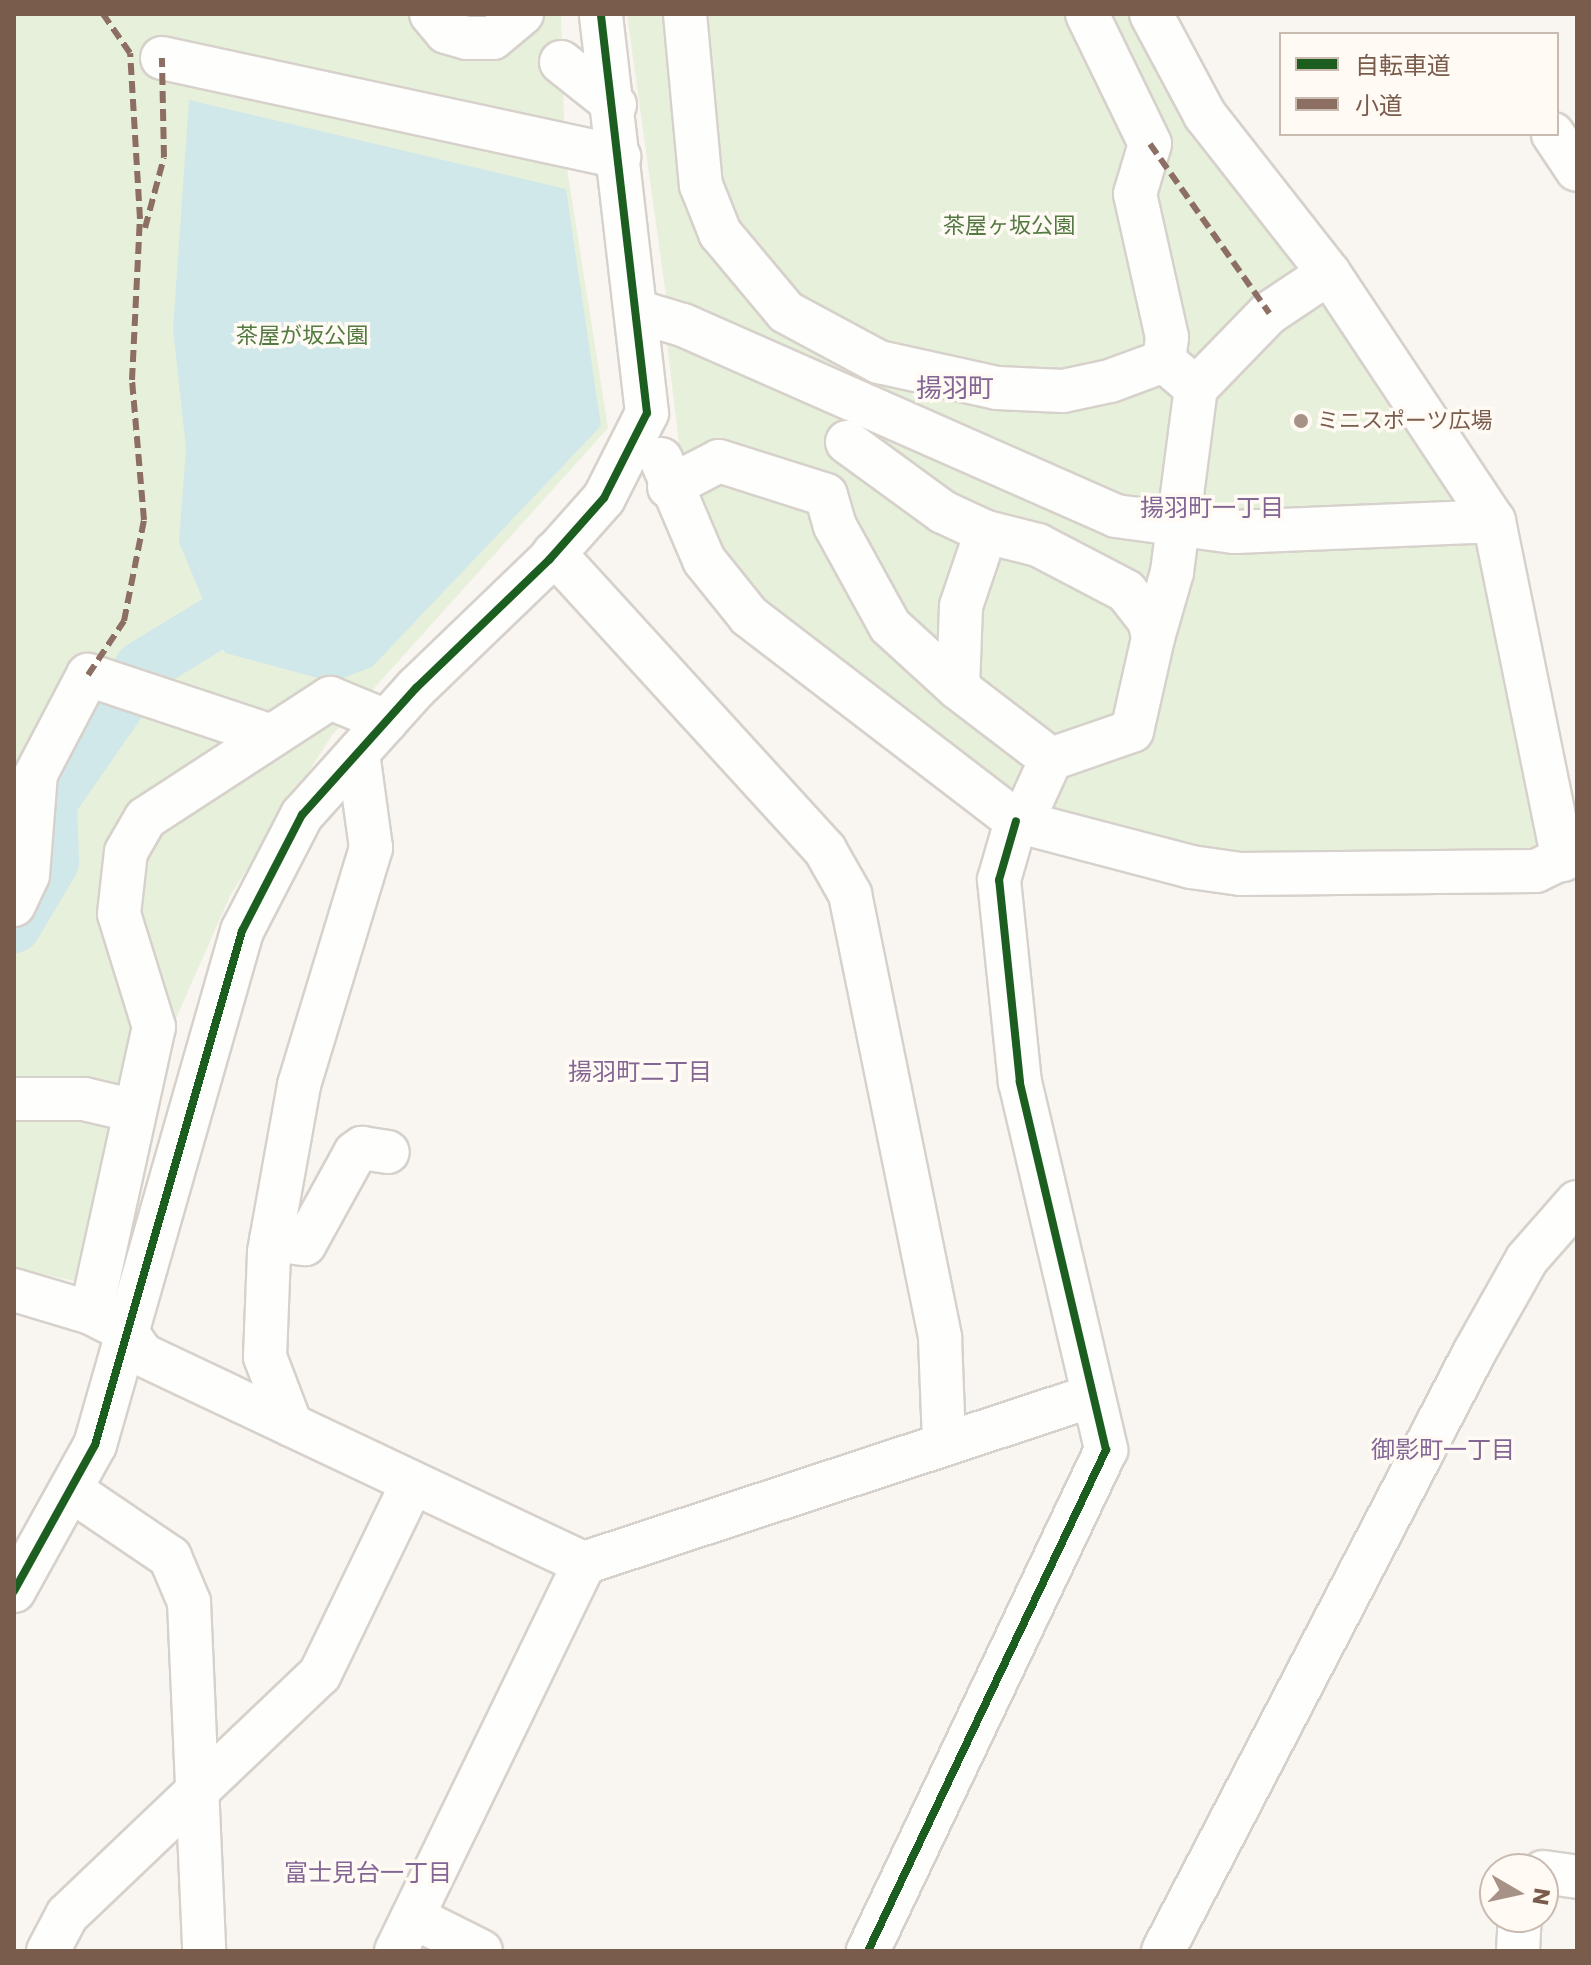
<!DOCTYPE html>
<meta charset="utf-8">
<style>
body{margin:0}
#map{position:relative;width:1591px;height:1965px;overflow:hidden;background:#f9f5f0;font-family:Poppins,"Noto Sans JP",sans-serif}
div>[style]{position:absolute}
.green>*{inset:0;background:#e7f0db}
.water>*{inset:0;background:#d0e8ea}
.river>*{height:54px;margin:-27px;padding:0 27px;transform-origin:27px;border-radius:27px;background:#d0e8ea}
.roads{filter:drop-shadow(2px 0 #d7d1cb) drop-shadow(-2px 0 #d7d1cb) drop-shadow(0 2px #d7d1cb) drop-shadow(0 -2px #d7d1cb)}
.minor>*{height:42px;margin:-21px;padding:0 21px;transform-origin:21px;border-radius:21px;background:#fefefd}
.quiet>*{height:6px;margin-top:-3px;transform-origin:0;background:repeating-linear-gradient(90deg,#8d6e63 0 12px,transparent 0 18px)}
.cycleway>*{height:8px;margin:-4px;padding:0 4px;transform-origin:4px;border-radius:4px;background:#1b5e20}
.dots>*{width:22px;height:22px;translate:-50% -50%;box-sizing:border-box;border:4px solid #fffaf3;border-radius:50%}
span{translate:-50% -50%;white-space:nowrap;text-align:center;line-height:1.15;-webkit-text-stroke:7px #fffaf3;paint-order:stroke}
.park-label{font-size:22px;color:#537a41}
.poi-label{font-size:22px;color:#7a5c4d}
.left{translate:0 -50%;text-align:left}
.neighbourhood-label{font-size:24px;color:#846695}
.quarter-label{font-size:26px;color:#846695}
.frame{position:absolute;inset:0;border:16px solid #7a5c4d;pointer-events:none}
.legend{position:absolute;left:1279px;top:32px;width:280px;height:104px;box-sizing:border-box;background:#fffaf3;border:2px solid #cabbb1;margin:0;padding:10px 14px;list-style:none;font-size:24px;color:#7a5c4d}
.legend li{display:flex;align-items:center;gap:16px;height:40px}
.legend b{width:40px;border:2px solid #cabbb1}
.north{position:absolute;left:1479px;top:1853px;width:80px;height:80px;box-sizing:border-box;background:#fffaf3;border:2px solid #cabbb1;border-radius:50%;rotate:99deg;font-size:22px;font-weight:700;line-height:32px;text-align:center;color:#7a5c4d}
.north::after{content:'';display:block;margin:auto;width:28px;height:36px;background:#a69286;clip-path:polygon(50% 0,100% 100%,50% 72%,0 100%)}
</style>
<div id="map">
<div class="green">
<div style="clip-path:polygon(14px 14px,561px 14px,565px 156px,608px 428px,332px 735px,230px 896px,174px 1023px,98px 1286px,14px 1268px)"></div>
<div style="clip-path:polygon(627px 14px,1140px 14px,1465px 503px,1270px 519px,1134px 505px,676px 308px,666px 296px)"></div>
<div style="clip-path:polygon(672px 336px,1052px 502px,1477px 534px,1545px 838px,1533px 858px,1181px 853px,997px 788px,732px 581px,680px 452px,667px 343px)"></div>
</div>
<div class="water">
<div style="clip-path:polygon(189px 100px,566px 189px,601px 426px,372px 667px,333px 682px,225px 653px,179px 542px,186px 449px,173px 329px)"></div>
</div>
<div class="river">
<div style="left:141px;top:668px;width:84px;rotate:-31.4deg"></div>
<div style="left:14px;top:926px;width:74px;rotate:-59.3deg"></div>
<div style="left:52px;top:862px;width:60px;rotate:-91.9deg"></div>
<div style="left:50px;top:802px;width:119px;rotate:-55.2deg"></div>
</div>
<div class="roads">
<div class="minor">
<div style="left:431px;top:14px;width:23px;rotate:50deg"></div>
<div style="left:446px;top:32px;width:22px;rotate:16deg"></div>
<div style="left:467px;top:38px;width:26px"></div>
<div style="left:493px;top:38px;width:38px;rotate:-40deg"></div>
<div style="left:685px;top:14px;width:172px;rotate:84.7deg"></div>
<div style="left:701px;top:185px;width:52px;rotate:68.4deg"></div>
<div style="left:720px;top:233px;width:103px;rotate:50.1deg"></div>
<div style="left:786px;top:312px;width:106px;rotate:28.3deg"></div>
<div style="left:879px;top:362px;width:121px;rotate:12.4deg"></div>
<div style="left:997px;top:388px;width:66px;rotate:2.6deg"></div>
<div style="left:1063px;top:391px;width:48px;rotate:-12deg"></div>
<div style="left:1110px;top:381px;width:58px;rotate:-20.3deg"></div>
<div style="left:1164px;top:361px;width:42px;rotate:40.2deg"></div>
<div style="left:1087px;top:14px;width:144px;rotate:64.1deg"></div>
<div style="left:1150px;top:144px;width:52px;rotate:106.7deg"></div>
<div style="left:1135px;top:194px;width:147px;rotate:77.4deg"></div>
<div style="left:1167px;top:337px;width:24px;rotate:97deg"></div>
<div style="left:1151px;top:14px;width:115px;rotate:61.9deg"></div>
<div style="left:1205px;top:115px;width:201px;rotate:51.9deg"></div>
<div style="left:1329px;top:273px;width:298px;rotate:56.4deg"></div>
<div style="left:1494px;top:521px;width:346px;rotate:78.5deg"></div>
<div style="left:162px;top:58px;width:468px;rotate:12.2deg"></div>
<div style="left:561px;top:62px;width:69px;rotate:38.5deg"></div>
<div style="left:1553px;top:134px;width:43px;rotate:56.3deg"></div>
<div style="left:639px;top:312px;width:46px;rotate:16.5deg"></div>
<div style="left:683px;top:325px;width:473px;rotate:23.8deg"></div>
<div style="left:1116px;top:516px;width:120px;rotate:7.7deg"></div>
<div style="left:1235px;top:532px;width:259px;rotate:-2.4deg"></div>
<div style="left:847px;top:442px;width:119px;rotate:36.1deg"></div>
<div style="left:943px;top:512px;width:47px;rotate:24.9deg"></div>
<div style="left:986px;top:532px;width:54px;rotate:14deg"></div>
<div style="left:1038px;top:545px;width:99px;rotate:27.6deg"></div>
<div style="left:1126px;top:591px;width:37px;rotate:52deg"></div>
<div style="left:1149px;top:620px;width:18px;rotate:77deg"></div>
<div style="left:1153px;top:638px;width:95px;rotate:102.7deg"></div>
<div style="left:1132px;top:731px;width:86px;rotate:160.9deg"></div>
<div style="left:661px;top:459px;width:110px;rotate:66.9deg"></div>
<div style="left:704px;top:560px;width:72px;rotate:51.2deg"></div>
<div style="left:749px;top:616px;width:337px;rotate:37.5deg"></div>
<div style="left:1016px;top:821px;width:181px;rotate:14.7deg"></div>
<div style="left:1191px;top:867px;width:50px;rotate:8deg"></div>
<div style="left:1241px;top:874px;width:295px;rotate:-0.6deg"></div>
<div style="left:1536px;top:871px;width:46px;rotate:-26deg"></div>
<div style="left:669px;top:487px;width:56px;rotate:-27.5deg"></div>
<div style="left:719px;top:461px;width:112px;rotate:17.6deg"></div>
<div style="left:826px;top:495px;width:32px;rotate:74deg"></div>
<div style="left:835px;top:526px;width:114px;rotate:61.2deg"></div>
<div style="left:890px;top:626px;width:92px;rotate:42.4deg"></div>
<div style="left:958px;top:688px;width:117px;rotate:37.4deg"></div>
<div style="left:1051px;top:759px;width:51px;rotate:114.5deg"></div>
<div style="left:1030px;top:805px;width:21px;rotate:131deg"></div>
<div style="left:1016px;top:821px;width:61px;rotate:106.1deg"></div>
<div style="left:999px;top:880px;width:203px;rotate:84.1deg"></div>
<div style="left:1020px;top:1082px;width:378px;rotate:76.8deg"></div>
<div style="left:1106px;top:1450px;width:555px;rotate:115.41deg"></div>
<div style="left:554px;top:553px;width:402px;rotate:47.6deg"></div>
<div style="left:825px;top:850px;width:51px;rotate:60.4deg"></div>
<div style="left:850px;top:894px;width:453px;rotate:78.5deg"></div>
<div style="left:940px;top:1338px;width:105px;rotate:87.8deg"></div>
<div style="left:1153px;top:638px;width:69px;rotate:-73.9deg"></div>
<div style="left:1172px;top:572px;width:186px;rotate:-82.6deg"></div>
<div style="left:1196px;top:388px;width:105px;rotate:-45.8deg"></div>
<div style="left:1269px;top:313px;width:72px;rotate:-33.7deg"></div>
<div style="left:958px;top:688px;width:82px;rotate:-87.9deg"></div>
<div style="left:961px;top:606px;width:78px;rotate:-71.3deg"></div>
<div style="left:14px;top:905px;width:33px;rotate:-65deg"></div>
<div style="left:28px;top:875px;width:101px;rotate:-85.5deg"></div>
<div style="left:36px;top:774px;width:112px;rotate:-62.3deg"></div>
<div style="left:88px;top:675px;width:193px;rotate:18.4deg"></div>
<div style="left:14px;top:1099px;width:70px"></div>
<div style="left:84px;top:1099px;width:52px;rotate:13.2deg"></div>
<div style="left:271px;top:1240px;width:34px;rotate:7deg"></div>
<div style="left:305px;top:1244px;width:104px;rotate:-61.2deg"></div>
<div style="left:355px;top:1153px;width:9px;rotate:-36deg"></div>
<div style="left:362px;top:1148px;width:26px;rotate:9deg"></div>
<div style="left:14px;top:1290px;width:80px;rotate:16.6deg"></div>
<div style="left:91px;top:1313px;width:39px;rotate:27deg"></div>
<div style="left:126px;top:1331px;width:29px;rotate:55deg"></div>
<div style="left:143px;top:1355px;width:488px;rotate:25.3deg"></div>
<div style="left:91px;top:1313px;width:293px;rotate:-77.6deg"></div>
<div style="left:154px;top:1027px;width:118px;rotate:-107.2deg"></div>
<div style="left:119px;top:914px;width:62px;rotate:-83.6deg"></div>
<div style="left:126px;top:852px;width:39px;rotate:-60deg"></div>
<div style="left:146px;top:818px;width:220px;rotate:-33.1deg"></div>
<div style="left:330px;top:698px;width:61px;rotate:22.3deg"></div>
<div style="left:291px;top:1425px;width:73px;rotate:-110.9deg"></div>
<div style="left:265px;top:1357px;width:105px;rotate:-87.8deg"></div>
<div style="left:269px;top:1252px;width:170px;rotate:-79.8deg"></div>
<div style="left:299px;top:1085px;width:248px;rotate:-73.1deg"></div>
<div style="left:371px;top:848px;width:96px;rotate:-97.8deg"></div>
<div style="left:71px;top:1490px;width:120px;rotate:34.1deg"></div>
<div style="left:170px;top:1557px;width:49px;rotate:67.1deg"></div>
<div style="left:189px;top:1602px;width:349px;rotate:87.5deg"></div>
<div style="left:14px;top:1591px;width:167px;rotate:-61deg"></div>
<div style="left:95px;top:1445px;width:535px;rotate:-74.04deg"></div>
<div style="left:242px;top:931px;width:131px;rotate:-62.7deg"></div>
<div style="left:302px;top:815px;width:171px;rotate:-48.1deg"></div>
<div style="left:416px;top:688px;width:185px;rotate:-43.9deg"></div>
<div style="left:549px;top:560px;width:83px;rotate:-48.4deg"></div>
<div style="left:604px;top:498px;width:95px;rotate:-63.2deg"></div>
<div style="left:647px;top:413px;width:402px;rotate:-96.6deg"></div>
<div style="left:1543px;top:1872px;width:34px;rotate:8deg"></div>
<div style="left:413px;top:1917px;width:76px;rotate:26.6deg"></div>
<div style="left:48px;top:1951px;width:41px;rotate:-62.2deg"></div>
<div style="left:67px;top:1915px;width:349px;rotate:-43.6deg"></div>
<div style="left:320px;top:1674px;width:211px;rotate:-64.2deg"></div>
<div style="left:396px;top:1951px;width:431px;rotate:-64.1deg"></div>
<div style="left:584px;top:1563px;width:535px;rotate:-18.2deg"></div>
<div style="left:1163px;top:1951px;width:674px;rotate:-62.52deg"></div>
<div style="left:1474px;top:1353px;width:108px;rotate:-60.6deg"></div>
<div style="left:1527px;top:1259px;width:76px;rotate:-48.7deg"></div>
<div style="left:1518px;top:1951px;width:34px;rotate:-87deg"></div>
</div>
</div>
<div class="quiet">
<div style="left:1150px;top:144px;width:207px;rotate:54.8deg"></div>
<div style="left:145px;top:228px;width:73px;rotate:-75deg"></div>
<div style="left:164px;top:157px;width:99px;rotate:-91.2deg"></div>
<div style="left:88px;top:675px;width:65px;rotate:-56.3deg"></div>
<div style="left:124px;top:621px;width:103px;rotate:-78.8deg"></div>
<div style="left:144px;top:520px;width:141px;rotate:-94.9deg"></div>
<div style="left:132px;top:380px;width:161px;rotate:-87.2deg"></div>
<div style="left:140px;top:219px;width:166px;rotate:-93.4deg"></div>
<div style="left:130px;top:53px;width:47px;rotate:-124.7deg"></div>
</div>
<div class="cycleway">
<div style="left:14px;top:1591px;width:167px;rotate:-61deg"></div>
<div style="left:95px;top:1445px;width:535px;rotate:-74.04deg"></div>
<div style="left:242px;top:931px;width:131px;rotate:-62.7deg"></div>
<div style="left:302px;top:815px;width:171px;rotate:-48.1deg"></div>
<div style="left:416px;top:688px;width:185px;rotate:-43.9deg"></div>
<div style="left:549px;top:560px;width:83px;rotate:-48.4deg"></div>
<div style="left:604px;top:498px;width:95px;rotate:-63.2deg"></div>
<div style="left:647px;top:413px;width:402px;rotate:-96.6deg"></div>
<div style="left:868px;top:1951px;width:555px;rotate:-64.59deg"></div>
<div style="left:1106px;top:1450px;width:378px;rotate:-103.2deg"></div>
<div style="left:1020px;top:1082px;width:203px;rotate:-95.9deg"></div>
<div style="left:999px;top:880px;width:61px;rotate:-73.9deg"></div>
</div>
<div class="dots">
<div style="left:1301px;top:421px;background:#a69286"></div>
</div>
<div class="park-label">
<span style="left:1009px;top:226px">茶屋ヶ坂公園</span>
<span style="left:302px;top:336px">茶屋が坂公園</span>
</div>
<div class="poi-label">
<span class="left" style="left:1317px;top:421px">ミニスポーツ広場</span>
</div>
<div class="neighbourhood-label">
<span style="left:1212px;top:508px">揚羽町一丁目</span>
<span style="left:640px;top:1072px">揚羽町二丁目</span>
<span style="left:1443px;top:1450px">御影町一丁目</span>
<span style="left:368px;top:1873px">富士見台一丁目</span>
</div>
<div class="quarter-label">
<span style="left:955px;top:389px">揚羽町</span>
</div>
<div class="frame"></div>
<ul class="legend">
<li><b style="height:10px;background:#1b5e20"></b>自転車道</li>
<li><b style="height:10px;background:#8d6e63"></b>小道</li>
</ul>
<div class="north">N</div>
</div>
